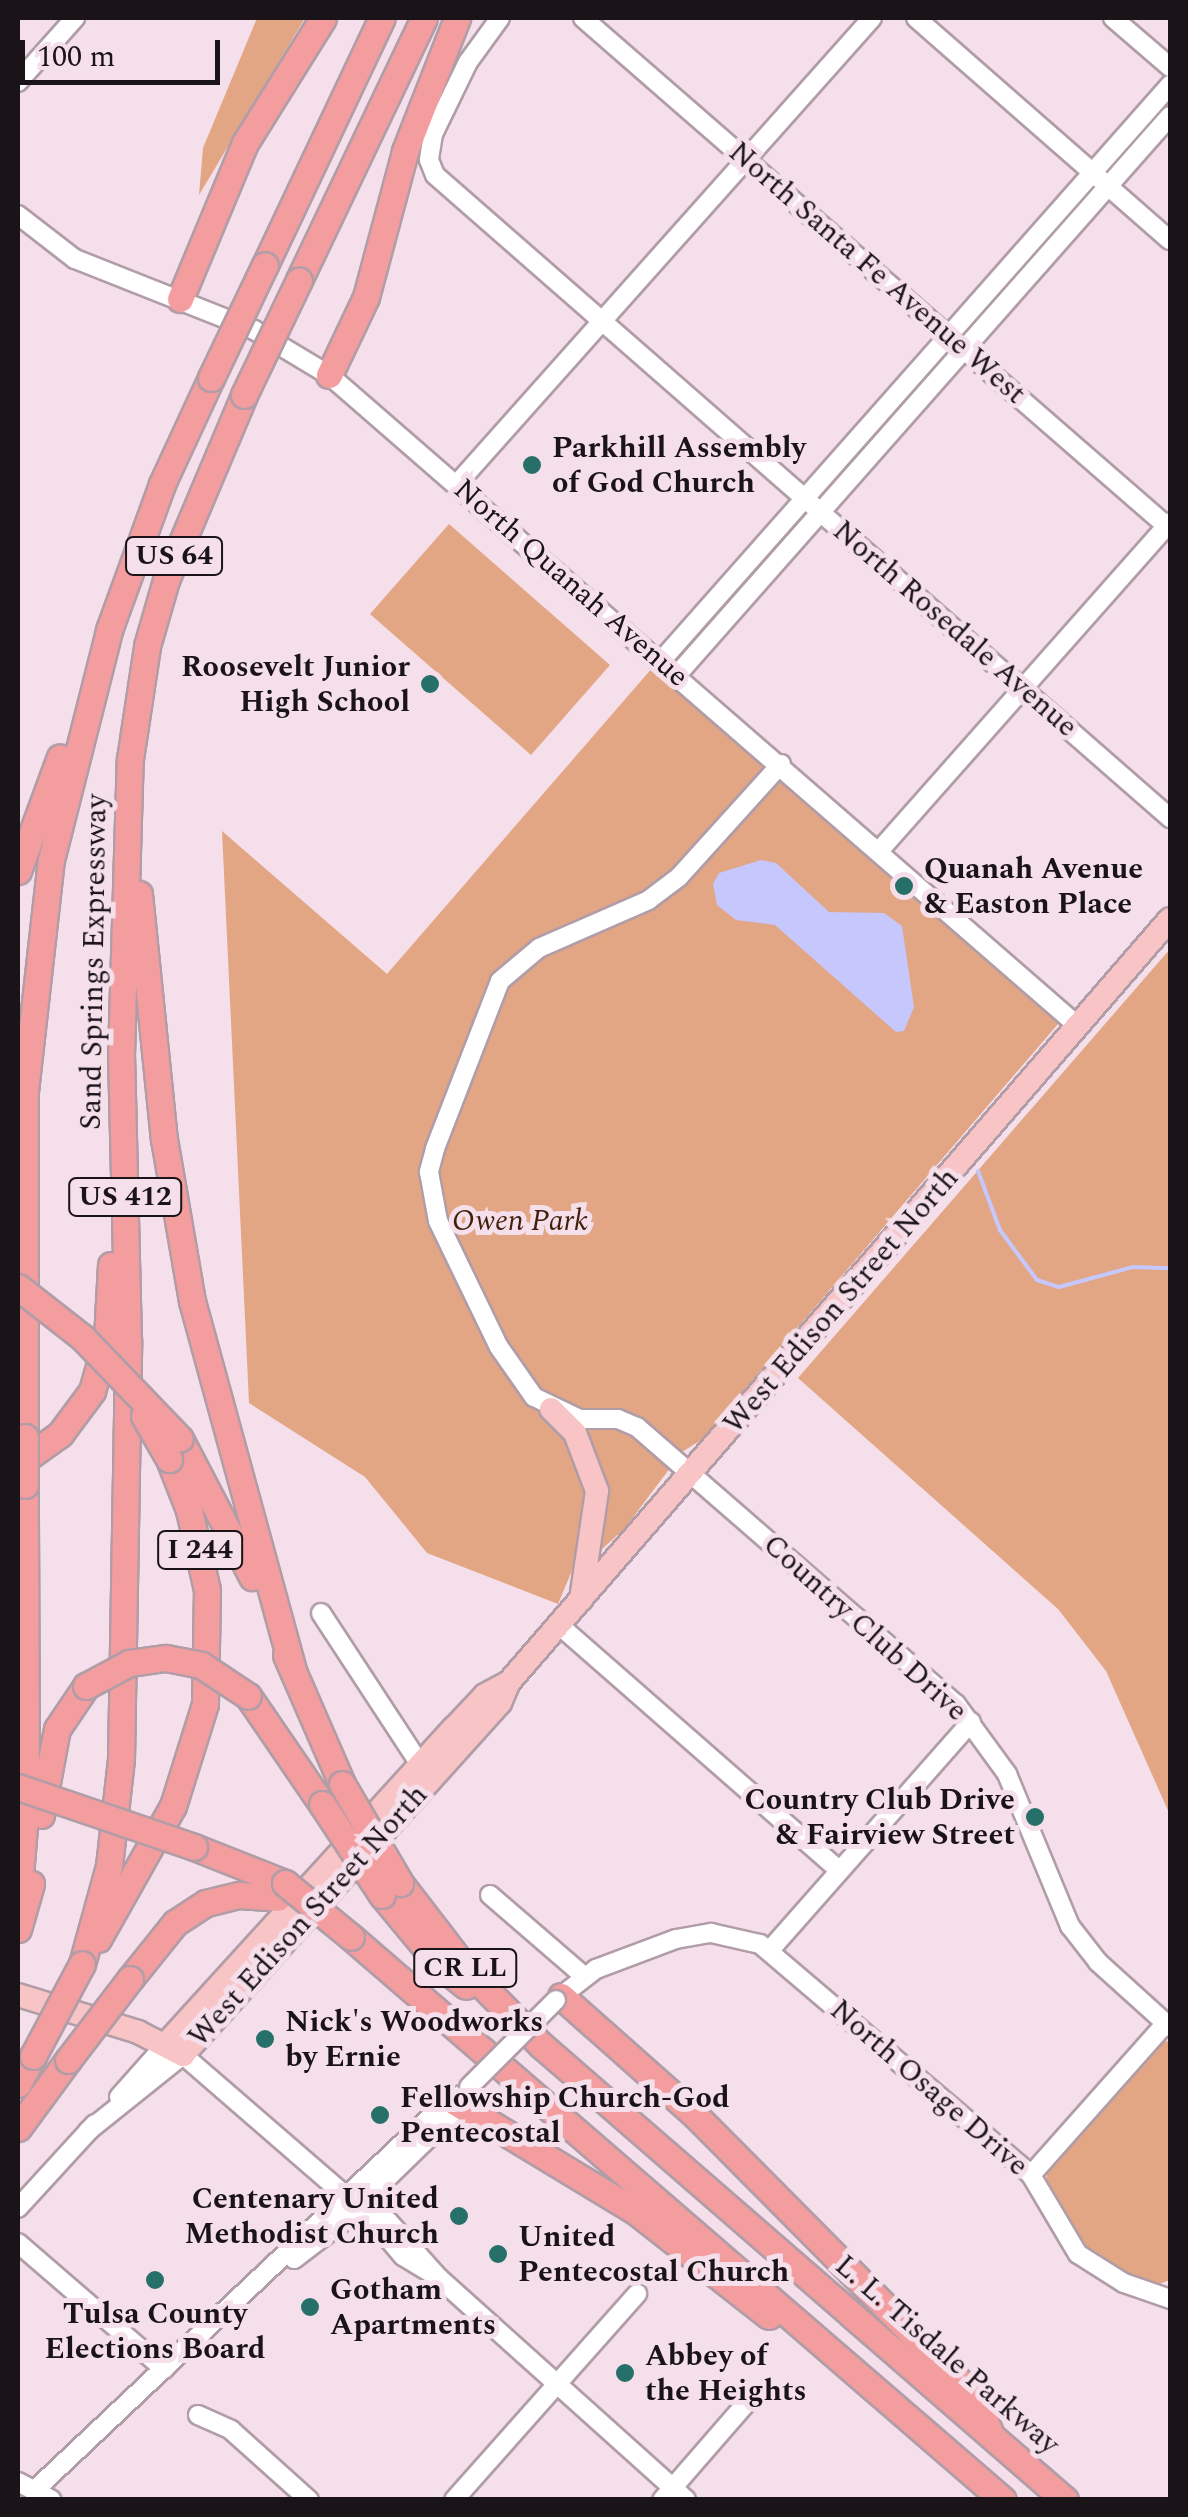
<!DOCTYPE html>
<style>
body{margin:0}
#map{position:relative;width:1188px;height:2517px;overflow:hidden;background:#f4dfea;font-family:Spectral,serif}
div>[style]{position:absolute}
.green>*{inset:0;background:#e3a685}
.water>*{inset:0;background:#c5c7fd}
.stream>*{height:4px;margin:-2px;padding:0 2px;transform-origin:2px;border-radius:2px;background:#c5c7fd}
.roads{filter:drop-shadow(2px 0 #b19da7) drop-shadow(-2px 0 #b19da7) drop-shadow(0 2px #b19da7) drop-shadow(0 -2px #b19da7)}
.minor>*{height:18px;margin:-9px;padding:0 9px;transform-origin:9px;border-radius:9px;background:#fff}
.major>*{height:22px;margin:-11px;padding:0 11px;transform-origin:11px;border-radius:11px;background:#f8c4c5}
.highway>*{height:25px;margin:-12.5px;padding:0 12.5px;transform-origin:12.5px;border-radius:12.5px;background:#f39d9f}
.bridges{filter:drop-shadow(2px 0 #b19da7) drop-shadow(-2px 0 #b19da7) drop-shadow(0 2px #b19da7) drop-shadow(0 -2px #b19da7)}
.minor-bridge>*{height:18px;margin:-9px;padding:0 9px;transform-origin:9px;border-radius:9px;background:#fff}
.highway-bridge>*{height:25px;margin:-12.5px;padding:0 12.5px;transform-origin:12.5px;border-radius:12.5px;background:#f39d9f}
.dots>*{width:28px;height:28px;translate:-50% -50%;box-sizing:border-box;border:5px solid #f4dfea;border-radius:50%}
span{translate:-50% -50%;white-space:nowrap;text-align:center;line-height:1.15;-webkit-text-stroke:10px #f4dfea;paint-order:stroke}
.shield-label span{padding:2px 8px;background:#f4dfea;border:2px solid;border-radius:8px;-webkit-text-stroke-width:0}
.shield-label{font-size:28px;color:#1a1317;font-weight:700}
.street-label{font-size:30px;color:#1a1317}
.poi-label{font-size:30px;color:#1a1317;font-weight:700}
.left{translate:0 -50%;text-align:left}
.right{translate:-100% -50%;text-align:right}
.park-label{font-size:30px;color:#411f0a;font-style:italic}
.frame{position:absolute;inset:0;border:20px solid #1a1317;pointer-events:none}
.scale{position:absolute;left:20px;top:40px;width:200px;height:45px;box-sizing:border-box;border:5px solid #1a1317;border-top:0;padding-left:12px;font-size:30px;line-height:35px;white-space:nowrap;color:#1a1317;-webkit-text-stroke:8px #f4dfea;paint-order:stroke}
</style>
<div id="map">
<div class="green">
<div style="clip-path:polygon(257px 18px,305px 18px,199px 195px,203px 148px)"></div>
<div style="clip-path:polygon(449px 524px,610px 665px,531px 755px,370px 614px)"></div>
<div style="clip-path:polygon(653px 667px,1058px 1024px,701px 1440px,682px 1452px,625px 1528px,600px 1551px,576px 1561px,558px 1604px,427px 1553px,365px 1477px,249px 1403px,222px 831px,387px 974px)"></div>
<div style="clip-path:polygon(1170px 949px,1170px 1815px,1106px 1671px,1058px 1609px,798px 1378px)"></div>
<div style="clip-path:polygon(1170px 2041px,1170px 2280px,1156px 2285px,1095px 2258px,1074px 2235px,1046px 2180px,1048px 2169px,1161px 2042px)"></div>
</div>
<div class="water">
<div style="clip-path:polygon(761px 860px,776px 863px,829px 912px,884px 913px,902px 926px,914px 1007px,904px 1031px,896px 1032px,775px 925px,736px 920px,717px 905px,713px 884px,719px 873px)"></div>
</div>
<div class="stream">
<div style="left:978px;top:1171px;width:63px;rotate:69.6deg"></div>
<div style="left:1000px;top:1230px;width:62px;rotate:53.5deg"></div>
<div style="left:1037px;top:1280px;width:23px;rotate:18deg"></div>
<div style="left:1059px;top:1287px;width:77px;rotate:-15.1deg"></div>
<div style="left:1133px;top:1267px;width:37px;rotate:2deg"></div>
</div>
<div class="roads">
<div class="minor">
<div style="left:500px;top:18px;width:54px;rotate:126deg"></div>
<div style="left:468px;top:62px;width:80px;rotate:115.9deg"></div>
<div style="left:433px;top:134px;width:26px;rotate:99deg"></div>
<div style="left:429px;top:160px;width:16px;rotate:68deg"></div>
<div style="left:435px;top:175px;width:977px;rotate:41.18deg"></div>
<div style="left:583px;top:18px;width:778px;rotate:41.04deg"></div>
<div style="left:916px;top:18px;width:337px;rotate:41.2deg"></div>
<div style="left:1113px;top:18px;width:75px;rotate:40.7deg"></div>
<div style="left:18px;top:82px;width:86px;rotate:-48.3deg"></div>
<div style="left:18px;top:215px;width:72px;rotate:37.7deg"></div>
<div style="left:75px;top:259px;width:193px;rotate:21.6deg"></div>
<div style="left:254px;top:330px;width:87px;rotate:31deg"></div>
<div style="left:329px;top:375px;width:992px;rotate:41deg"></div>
<div style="left:457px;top:484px;width:624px;rotate:-48.31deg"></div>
<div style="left:661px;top:661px;width:769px;rotate:-48.53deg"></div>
<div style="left:677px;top:675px;width:745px;rotate:-48.59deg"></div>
<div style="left:781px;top:764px;width:152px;rotate:132.1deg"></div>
<div style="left:679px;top:877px;width:38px;rotate:143deg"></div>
<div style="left:649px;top:900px;width:120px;rotate:156.4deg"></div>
<div style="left:539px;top:948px;width:51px;rotate:139.8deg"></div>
<div style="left:500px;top:981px;width:180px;rotate:111.2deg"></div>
<div style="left:435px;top:1149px;width:24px;rotate:105deg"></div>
<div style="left:429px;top:1172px;width:50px;rotate:79.6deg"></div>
<div style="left:438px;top:1221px;width:140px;rotate:64.2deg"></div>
<div style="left:499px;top:1347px;width:61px;rotate:55deg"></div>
<div style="left:534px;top:1397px;width:51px;rotate:25.6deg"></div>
<div style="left:580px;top:1419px;width:38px"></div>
<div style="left:618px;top:1419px;width:21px;rotate:23deg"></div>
<div style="left:637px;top:1427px;width:422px;rotate:41deg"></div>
<div style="left:956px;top:1704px;width:87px;rotate:53.9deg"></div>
<div style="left:1007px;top:1774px;width:165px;rotate:67.5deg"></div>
<div style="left:1070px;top:1926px;width:46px;rotate:52.1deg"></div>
<div style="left:1098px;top:1962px;width:97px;rotate:42.1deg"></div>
<div style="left:879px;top:851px;width:439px;rotate:-48.5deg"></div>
<div style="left:321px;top:1613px;width:190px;rotate:56.8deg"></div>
<div style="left:560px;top:1626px;width:371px;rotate:41.2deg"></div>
<div style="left:490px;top:1895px;width:124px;rotate:40.8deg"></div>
<div style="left:770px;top:1950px;width:304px;rotate:-48.6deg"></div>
<div style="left:556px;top:2000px;width:51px;rotate:-37.8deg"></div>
<div style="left:596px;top:1969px;width:85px;rotate:-20.6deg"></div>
<div style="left:676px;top:1939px;width:36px;rotate:-10deg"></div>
<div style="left:711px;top:1933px;width:50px;rotate:12.7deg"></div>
<div style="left:760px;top:1944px;width:356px;rotate:40.4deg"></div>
<div style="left:1031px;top:2175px;width:92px;rotate:59.3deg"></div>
<div style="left:1078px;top:2254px;width:54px;rotate:32.2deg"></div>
<div style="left:1124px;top:2283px;width:49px;rotate:19.2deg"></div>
<div style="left:119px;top:2097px;width:71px;rotate:-48.4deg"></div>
<div style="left:88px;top:2131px;width:122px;rotate:-38.7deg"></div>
<div style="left:183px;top:2055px;width:245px;rotate:40.9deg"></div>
<div style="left:368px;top:2215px;width:54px;rotate:49.5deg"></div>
<div style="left:403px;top:2256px;width:42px;rotate:31.4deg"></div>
<div style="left:1031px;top:2175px;width:203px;rotate:-48.4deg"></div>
<div style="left:18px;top:2208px;width:114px;rotate:-47.5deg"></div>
<div style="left:368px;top:2215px;width:21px;rotate:17deg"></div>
<div style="left:388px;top:2221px;width:76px;rotate:48.2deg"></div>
<div style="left:439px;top:2278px;width:332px;rotate:41.9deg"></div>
<div style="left:18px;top:2243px;width:193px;rotate:40.8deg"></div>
<div style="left:294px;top:2259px;width:58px;rotate:-37.3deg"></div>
<div style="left:340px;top:2224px;width:153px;rotate:-44.2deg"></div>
<div style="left:450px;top:2117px;width:16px;rotate:-72deg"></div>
<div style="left:198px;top:2415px;width:36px;rotate:24deg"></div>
<div style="left:231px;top:2430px;width:105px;rotate:41.9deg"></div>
<div style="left:18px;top:2482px;width:38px;rotate:28deg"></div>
<div style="left:37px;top:2488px;width:555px;rotate:-43.32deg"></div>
<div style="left:441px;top:2107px;width:23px;rotate:-31deg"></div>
<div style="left:454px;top:2500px;width:276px;rotate:-48.4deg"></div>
<div style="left:662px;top:2500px;width:133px;rotate:-49deg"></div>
</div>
<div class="major">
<div style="left:551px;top:1409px;width:34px;rotate:45deg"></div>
<div style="left:575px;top:1433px;width:62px;rotate:69.2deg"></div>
<div style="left:597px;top:1491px;width:110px;rotate:98.4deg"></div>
<div style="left:18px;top:1995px;width:126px;rotate:17.1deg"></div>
<div style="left:138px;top:2032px;width:51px;rotate:27.1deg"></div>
<div style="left:183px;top:2055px;width:474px;rotate:-48deg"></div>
<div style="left:500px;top:1703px;width:23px;rotate:-67deg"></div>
<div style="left:509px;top:1682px;width:1009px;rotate:-49.1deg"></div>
<div style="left:166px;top:2044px;width:428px;rotate:-47.7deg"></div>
<div style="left:454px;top:1728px;width:45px;rotate:-46.8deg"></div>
<div style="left:485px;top:1695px;width:27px;rotate:-28deg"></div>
</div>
<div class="highway">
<div style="left:265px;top:265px;width:273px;rotate:-64.7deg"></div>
<div style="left:299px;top:280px;width:290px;rotate:-64.5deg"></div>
<div style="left:180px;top:299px;width:169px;rotate:-67.4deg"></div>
<div style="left:245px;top:143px;width:147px;rotate:-58deg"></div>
<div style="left:329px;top:375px;width:86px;rotate:-64.6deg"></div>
<div style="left:366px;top:297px;width:151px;rotate:-75deg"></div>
<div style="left:405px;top:151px;width:143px;rotate:-68.6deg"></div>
<div style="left:18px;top:871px;width:121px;rotate:-69.8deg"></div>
<div style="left:139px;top:894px;width:246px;rotate:84.2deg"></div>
<div style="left:164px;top:1139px;width:164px;rotate:80.2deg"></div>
<div style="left:192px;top:1301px;width:384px;rotate:74.7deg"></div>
<div style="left:25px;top:1437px;width:346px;rotate:-90deg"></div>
<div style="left:25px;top:1091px;width:232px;rotate:-83.6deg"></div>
<div style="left:51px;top:860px;width:237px;rotate:-75.8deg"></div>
<div style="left:109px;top:630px;width:155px;rotate:-70deg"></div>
<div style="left:162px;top:484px;width:117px;rotate:-65.2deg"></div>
<div style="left:180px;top:1439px;width:156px;rotate:62.4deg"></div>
<div style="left:18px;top:1464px;width:52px;rotate:-35.5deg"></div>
<div style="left:60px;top:1434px;width:54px;rotate:-53.3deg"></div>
<div style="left:92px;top:1391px;width:55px;rotate:-74.2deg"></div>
<div style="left:107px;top:1338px;width:73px;rotate:-86.9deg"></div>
<div style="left:286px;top:1655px;width:141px;rotate:66.5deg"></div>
<div style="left:248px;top:1696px;width:131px;rotate:55.6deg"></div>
<div style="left:41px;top:1815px;width:87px;rotate:-79.5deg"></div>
<div style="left:57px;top:1729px;width:52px;rotate:-56deg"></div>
<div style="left:194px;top:1847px;width:98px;rotate:21.6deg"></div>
<div style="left:400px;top:1883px;width:108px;rotate:52.5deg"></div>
<div style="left:466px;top:1969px;width:107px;rotate:45.4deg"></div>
<div style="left:541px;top:2045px;width:694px;rotate:40.97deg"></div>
<div style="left:382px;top:1895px;width:91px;rotate:50.4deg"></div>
<div style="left:440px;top:1965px;width:33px;rotate:39deg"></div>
<div style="left:18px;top:1900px;width:97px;rotate:-85.3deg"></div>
<div style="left:26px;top:1803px;width:318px;rotate:-90.2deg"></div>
<div style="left:18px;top:1929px;width:47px;rotate:-73.9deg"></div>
<div style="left:351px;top:1937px;width:861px;rotate:40.81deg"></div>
<div style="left:98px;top:1939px;width:153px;rotate:-60.6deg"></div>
<div style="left:173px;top:1806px;width:107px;rotate:-72.6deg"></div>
<div style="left:205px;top:1704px;width:114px;rotate:-89deg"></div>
<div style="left:207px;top:1590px;width:82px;rotate:-102.7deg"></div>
<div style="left:189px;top:1510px;width:55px;rotate:-111.4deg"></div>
<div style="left:82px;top:1964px;width:102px;rotate:-74.6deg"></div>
<div style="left:109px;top:1866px;width:108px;rotate:-83.6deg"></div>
<div style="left:121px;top:1759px;width:419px;rotate:-89deg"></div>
<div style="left:128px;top:1340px;width:285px;rotate:-91.4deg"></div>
<div style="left:121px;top:1055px;width:296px;rotate:-88.3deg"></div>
<div style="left:130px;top:759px;width:114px;rotate:-81.4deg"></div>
<div style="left:147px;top:646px;width:69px;rotate:-73.9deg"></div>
<div style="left:166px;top:580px;width:201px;rotate:-67.1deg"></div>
<div style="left:130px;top:1979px;width:72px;rotate:-51.2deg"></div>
<div style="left:175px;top:1923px;width:37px;rotate:-33deg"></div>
<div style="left:206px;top:1903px;width:34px;rotate:-14deg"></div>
<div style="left:239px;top:1895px;width:39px;rotate:4deg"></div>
<div style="left:561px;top:1996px;width:181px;rotate:41.6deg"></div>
<div style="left:696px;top:2116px;width:396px;rotate:45.2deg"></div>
<div style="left:975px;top:2397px;width:36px;rotate:67deg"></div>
<div style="left:18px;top:2084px;width:32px;rotate:-62deg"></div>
<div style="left:455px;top:2102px;width:210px;rotate:31.2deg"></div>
<div style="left:635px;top:2211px;width:170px;rotate:38.1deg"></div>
<div style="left:18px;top:2128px;width:84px;rotate:-53.7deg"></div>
</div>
</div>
<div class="bridges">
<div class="minor-bridge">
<div style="left:469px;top:2087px;width:123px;rotate:-45deg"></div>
</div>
<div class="highway-bridge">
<div style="left:211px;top:378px;width:125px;rotate:-64.5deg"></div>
<div style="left:244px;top:395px;width:127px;rotate:-64.4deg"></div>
<div style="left:18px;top:1287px;width:81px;rotate:38deg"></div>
<div style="left:82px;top:1337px;width:141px;rotate:46.1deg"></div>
<div style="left:144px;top:1416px;width:50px;rotate:59.8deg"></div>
<div style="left:25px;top:1437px;width:48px;rotate:90deg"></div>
<div style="left:86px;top:1686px;width:49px;rotate:-28.1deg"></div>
<div style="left:129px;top:1663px;width:37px;rotate:-8deg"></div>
<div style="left:166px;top:1658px;width:36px;rotate:11deg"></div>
<div style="left:201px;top:1665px;width:56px;rotate:33.4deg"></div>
<div style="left:342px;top:1784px;width:115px;rotate:59.6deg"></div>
<div style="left:18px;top:1787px;width:186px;rotate:18.8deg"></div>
<div style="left:322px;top:1804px;width:109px;rotate:56.6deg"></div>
<div style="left:285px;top:1883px;width:85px;rotate:39.3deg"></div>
<div style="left:33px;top:2056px;width:104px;rotate:-62deg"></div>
<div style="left:68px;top:2060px;width:102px;rotate:-52.6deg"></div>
</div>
</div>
<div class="dots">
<div style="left:532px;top:465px;background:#277069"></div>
<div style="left:430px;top:684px;background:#277069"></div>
<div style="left:904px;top:886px;background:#277069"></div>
<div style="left:1035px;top:1817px;background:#277069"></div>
<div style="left:265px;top:2039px;background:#277069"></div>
<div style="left:380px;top:2115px;background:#277069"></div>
<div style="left:459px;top:2216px;background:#277069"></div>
<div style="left:498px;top:2254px;background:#277069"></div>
<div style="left:155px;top:2280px;background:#277069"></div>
<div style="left:310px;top:2307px;background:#277069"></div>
<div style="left:625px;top:2373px;background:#277069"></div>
</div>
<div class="shield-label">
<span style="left:174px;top:556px">US 64</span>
<span style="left:125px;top:1197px">US 412</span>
<span style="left:200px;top:1550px">I 244</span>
<span style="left:465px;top:1968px">CR LL</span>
</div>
<div class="street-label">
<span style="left:877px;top:273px;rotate:41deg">North Santa Fe Avenue West</span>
<span style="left:571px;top:583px;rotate:41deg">North Quanah Avenue</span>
<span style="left:955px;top:629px;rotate:41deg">North Rosedale Avenue</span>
<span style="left:94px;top:962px;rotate:-89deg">Sand Springs Expressway</span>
<span style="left:841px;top:1301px;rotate:-49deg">West Edison Street North</span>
<span style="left:865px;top:1628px;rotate:42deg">Country Club Drive</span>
<span style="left:308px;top:1916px;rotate:-48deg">West Edison Street North</span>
<span style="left:929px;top:2088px;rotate:41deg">North Osage Drive</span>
<span style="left:947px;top:2355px;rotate:41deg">L. L. Tisdale Parkway</span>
</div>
<div class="poi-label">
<span class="left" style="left:552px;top:465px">Parkhill Assembly<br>of God Church</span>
<span class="right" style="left:410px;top:684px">Roosevelt Junior<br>High School</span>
<span class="left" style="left:924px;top:886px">Quanah Avenue<br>&amp; Easton Place</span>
<span class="right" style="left:1015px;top:1817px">Country Club Drive<br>&amp; Fairview Street</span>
<span class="left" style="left:285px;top:2039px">Nick's Woodworks<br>by Ernie</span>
<span class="left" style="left:400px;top:2115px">Fellowship Church-God<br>Pentecostal</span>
<span class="right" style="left:439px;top:2216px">Centenary United<br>Methodist Church</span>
<span class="left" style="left:518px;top:2254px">United<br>Pentecostal Church</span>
<span class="left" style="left:330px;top:2307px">Gotham<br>Apartments</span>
<span style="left:155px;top:2331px">Tulsa County<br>Elections Board</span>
<span class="left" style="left:645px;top:2373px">Abbey of<br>the Heights</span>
</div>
<div class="park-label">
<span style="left:520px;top:1221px">Owen Park</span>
</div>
<div class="frame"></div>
<div class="scale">100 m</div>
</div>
